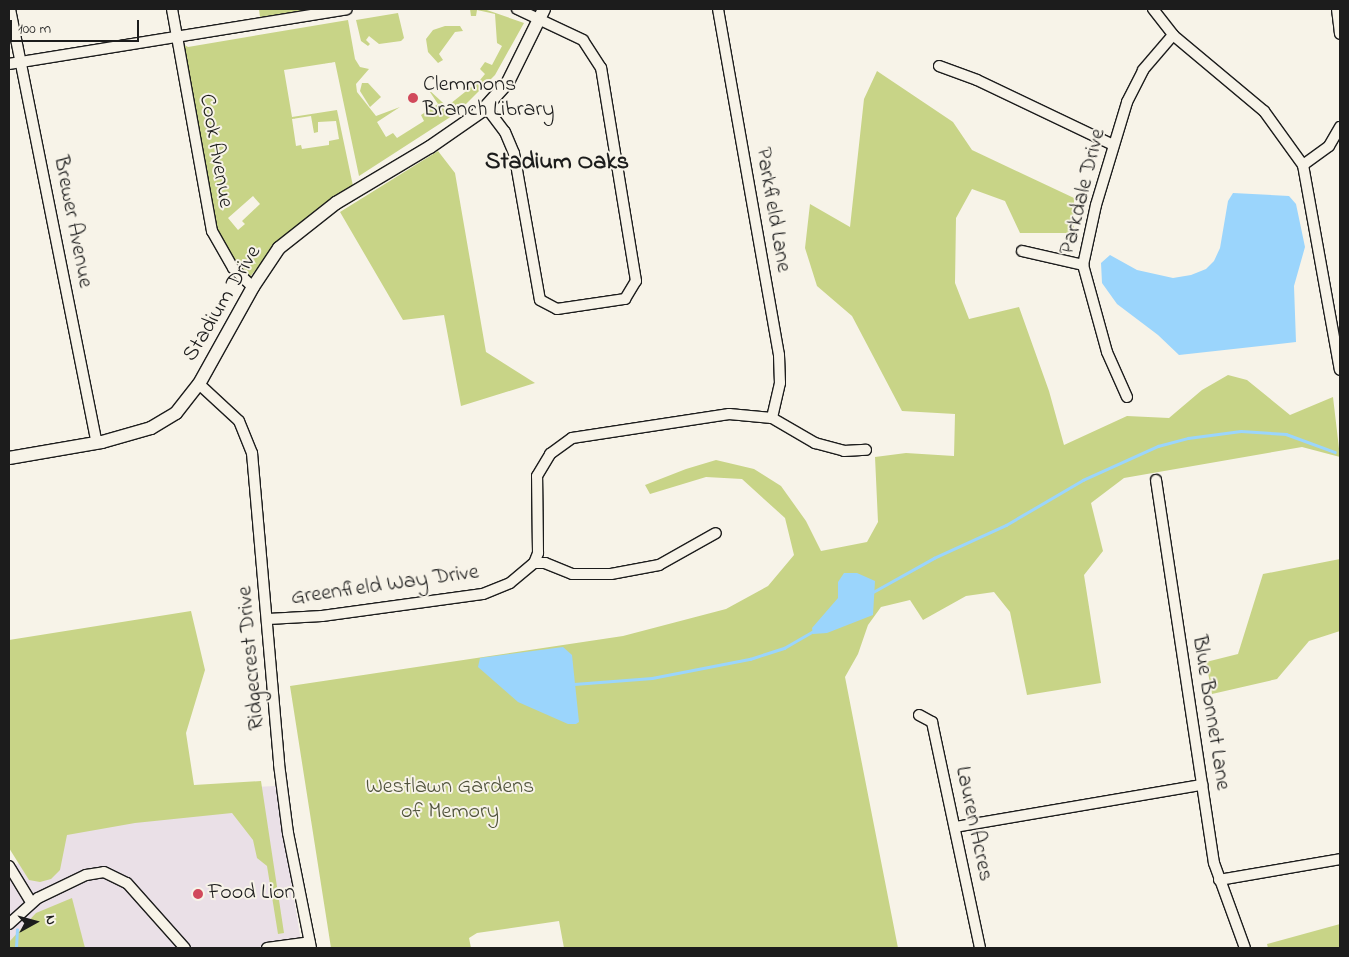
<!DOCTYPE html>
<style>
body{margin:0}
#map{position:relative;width:1349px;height:957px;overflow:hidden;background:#f7f3e8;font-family:"Indie Flower",sans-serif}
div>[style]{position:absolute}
.built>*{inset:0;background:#eae0e7}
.green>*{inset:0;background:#c8d487}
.water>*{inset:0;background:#9bd5fc}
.stream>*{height:2.5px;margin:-1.25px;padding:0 1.25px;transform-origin:1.25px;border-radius:1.25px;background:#9bd5fc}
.roads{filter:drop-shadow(1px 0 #1c1c1c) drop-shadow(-1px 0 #1c1c1c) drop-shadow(0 1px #1c1c1c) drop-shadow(0 -1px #1c1c1c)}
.minor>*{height:10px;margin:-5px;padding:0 5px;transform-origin:5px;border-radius:5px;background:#f7f3e8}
.tertiary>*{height:12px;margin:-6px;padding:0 6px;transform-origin:6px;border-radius:6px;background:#f7f3e8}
.dots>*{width:14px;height:14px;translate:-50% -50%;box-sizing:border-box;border:2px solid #f7f3e8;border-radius:50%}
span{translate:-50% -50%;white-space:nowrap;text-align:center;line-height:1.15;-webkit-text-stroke:4px #f7f3e8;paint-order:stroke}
.poi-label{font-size:22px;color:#1c1c1c}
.left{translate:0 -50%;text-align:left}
.street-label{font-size:22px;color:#1c1c1c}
.park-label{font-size:22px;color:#50533c}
.neighbourhood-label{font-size:24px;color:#1c1c1c;font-weight:700}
.frame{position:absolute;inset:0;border:10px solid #1c1c1c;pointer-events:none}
.north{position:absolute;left:10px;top:897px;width:50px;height:50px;-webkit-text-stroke:4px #f7f3e8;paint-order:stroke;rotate:83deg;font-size:14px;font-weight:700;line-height:20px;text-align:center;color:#1c1c1c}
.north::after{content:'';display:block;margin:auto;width:18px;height:22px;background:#1c1c1c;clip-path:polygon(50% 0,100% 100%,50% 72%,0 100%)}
.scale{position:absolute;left:10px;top:20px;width:129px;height:22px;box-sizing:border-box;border:2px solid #1c1c1c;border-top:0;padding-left:6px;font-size:15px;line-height:18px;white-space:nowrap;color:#1c1c1c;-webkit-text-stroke:4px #f7f3e8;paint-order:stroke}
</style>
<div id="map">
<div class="built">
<div style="clip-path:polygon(276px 786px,302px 948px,9px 948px,9px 870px,56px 835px,180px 790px)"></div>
</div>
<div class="green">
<div style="clip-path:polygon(259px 9px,317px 9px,260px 17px)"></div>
<div style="clip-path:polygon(466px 9px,484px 9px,524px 23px,495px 75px,458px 112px,450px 104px,480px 80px,485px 74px,480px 69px,485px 62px,492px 65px,502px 46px,497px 43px,495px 14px,477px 10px,476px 16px,471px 16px,470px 9px)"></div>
<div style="clip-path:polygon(398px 13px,404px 38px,401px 41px,379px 44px,369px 36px,366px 40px,370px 44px,368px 46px,361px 41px,356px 20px)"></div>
<div style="clip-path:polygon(evenodd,348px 20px,355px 59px,360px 67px,369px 69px,356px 84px,357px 92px,376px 116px,400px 107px,377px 122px,386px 137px,393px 133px,397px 138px,424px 121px,421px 115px,438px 104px,428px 89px,455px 114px,359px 176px,335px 62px,284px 70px,292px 117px,337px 110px,353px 186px,266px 257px,249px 278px,241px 272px,216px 232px,183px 44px,188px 47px,348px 20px,311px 116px,314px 133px,318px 132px,318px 122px,336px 121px,339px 139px,329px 141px,329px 145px,302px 149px,301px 145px,296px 146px,292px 119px,311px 116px,348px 20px,253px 196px,260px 204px,242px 221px,245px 224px,238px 230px,228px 218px,253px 196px)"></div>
<div style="clip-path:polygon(445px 26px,460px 26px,463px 31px,455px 32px,439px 54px,443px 60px,438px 63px,428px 52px,426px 39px,433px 30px)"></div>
<div style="clip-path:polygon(877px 71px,953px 122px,972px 150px,1074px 198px,1074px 233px,1020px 233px,1005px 201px,972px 189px,956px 218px,955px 283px,969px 319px,1019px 307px,1049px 391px,1064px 445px,1127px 416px,1169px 418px,1202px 390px,1228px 375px,1247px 380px,1290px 415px,1333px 397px,1340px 457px,1302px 447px,1124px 478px,1091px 503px,1103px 551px,1084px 575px,1101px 683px,1027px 695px,1010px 612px,994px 592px,966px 596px,923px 620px,910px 600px,881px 607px,868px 625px,858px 654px,845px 677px,898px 948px,564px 948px,559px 921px,477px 933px,469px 938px,471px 948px,331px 948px,290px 686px,623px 636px,726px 609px,768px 586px,794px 555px,785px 518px,742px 479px,706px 477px,650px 494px,645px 485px,686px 469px,716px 460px,754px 469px,781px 486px,806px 521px,821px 551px,867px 542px,878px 522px,875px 457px,906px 453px,954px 456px,955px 414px,902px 411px,852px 316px,817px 286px,805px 248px,810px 204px,850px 227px,864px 99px)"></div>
<div style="clip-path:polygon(362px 83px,368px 83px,381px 97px,370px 107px,360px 91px)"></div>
<div style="clip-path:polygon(438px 151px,455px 173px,486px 352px,535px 383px,461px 406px,444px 315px,403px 320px,340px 212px)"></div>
<div style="clip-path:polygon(1340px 559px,1340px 631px,1309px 641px,1277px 679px,1212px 694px,1206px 662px,1238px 654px,1263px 574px)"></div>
<div style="clip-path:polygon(191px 611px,205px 670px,186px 733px,194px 785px,261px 781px,284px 933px,278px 934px,267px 866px,257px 858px,253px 840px,232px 813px,135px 823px,67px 835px,60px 870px,51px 879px,40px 882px,29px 880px,9px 848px,9px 640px)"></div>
<div style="clip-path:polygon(72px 898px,85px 948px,9px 948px,9px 942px,36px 913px)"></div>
<div style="clip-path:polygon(1340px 924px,1340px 948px,1268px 948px,1267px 944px)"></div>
</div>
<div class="water">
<div style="clip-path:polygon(1233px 193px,1289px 196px,1296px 204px,1305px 247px,1294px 286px,1296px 342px,1179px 355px,1158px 335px,1117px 304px,1102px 283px,1101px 263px,1110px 255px,1137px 270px,1173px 278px,1191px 275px,1206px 269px,1214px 261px,1220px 248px,1228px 201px)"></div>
<div style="clip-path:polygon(844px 573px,857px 573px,875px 581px,873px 615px,827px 633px,813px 634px,812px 628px,838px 598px,838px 582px)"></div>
<div style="clip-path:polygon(563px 647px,572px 655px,579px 722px,576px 724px,568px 724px,518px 702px,478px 667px,480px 658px)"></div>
</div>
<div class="stream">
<div style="left:873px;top:592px;width:70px;rotate:-29.1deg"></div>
<div style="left:934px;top:558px;width:79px;rotate:-24.6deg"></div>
<div style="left:1006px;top:525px;width:89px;rotate:-30.3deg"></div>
<div style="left:1083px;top:480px;width:82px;rotate:-24.4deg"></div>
<div style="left:1158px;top:446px;width:31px;rotate:-15deg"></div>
<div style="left:1188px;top:438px;width:53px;rotate:-7.5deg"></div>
<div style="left:1241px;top:431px;width:45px;rotate:3.8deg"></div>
<div style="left:1286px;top:434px;width:52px;rotate:20.2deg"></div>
<div style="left:574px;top:684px;width:78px;rotate:-4.4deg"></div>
<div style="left:652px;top:678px;width:100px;rotate:-11deg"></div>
<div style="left:750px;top:659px;width:36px;rotate:-18deg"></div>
<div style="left:784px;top:648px;width:34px;rotate:-30deg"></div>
<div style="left:16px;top:948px;width:18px;rotate:-87deg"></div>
</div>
<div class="roads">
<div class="minor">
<div style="left:10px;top:9px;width:443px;rotate:78.7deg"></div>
<div style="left:172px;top:9px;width:226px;rotate:79.8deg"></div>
<div style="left:212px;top:231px;width:43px;rotate:60.4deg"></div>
<div style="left:233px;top:268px;width:28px;rotate:44deg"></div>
<div style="left:718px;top:9px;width:351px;rotate:80deg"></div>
<div style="left:779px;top:355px;width:28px;rotate:88deg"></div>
<div style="left:780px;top:383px;width:36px;rotate:103deg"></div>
<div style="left:1153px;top:9px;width:33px;rotate:52deg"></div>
<div style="left:1173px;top:35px;width:119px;rotate:39.9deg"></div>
<div style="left:1264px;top:111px;width:67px;rotate:54.2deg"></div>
<div style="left:1303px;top:165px;width:208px;rotate:79.8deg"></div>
<div style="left:1337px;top:9px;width:25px;rotate:83deg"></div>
<div style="left:9px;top:64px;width:342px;rotate:-9.2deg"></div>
<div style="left:939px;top:66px;width:40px;rotate:20.2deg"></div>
<div style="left:977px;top:80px;width:151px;rotate:25.5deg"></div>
<div style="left:486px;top:107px;width:31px;rotate:53deg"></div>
<div style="left:505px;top:132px;width:23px;rotate:67deg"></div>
<div style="left:514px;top:153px;width:149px;rotate:80deg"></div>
<div style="left:540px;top:300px;width:19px;rotate:28deg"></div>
<div style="left:557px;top:309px;width:69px;rotate:-8.4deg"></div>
<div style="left:625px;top:299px;width:21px;rotate:-59deg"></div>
<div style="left:636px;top:281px;width:216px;rotate:-99.3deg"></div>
<div style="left:601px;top:68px;width:33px;rotate:-123deg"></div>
<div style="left:583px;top:40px;width:73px;rotate:-154.8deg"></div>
<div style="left:1303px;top:165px;width:32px;rotate:-36deg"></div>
<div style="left:1329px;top:146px;width:22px;rotate:-60deg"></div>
<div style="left:1022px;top:251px;width:63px;rotate:12.9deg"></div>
<div style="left:199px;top:384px;width:54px;rotate:42.8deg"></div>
<div style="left:239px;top:421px;width:35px;rotate:68deg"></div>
<div style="left:252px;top:453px;width:312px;rotate:85deg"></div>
<div style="left:279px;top:764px;width:70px;rotate:82.6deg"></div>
<div style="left:288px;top:833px;width:117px;rotate:78.7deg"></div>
<div style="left:1127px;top:397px;width:49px;rotate:-114deg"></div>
<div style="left:1107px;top:352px;width:90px;rotate:-105.4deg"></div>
<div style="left:1083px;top:265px;width:61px;rotate:-77.8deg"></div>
<div style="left:1096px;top:205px;width:108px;rotate:-73.2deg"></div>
<div style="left:1127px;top:102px;width:36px;rotate:-63deg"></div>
<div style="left:1143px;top:70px;width:46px;rotate:-49.4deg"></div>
<div style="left:1156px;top:480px;width:387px;rotate:81.4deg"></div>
<div style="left:1214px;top:863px;width:90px;rotate:70deg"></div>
<div style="left:534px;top:563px;width:11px"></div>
<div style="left:545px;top:563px;width:29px;rotate:22deg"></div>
<div style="left:572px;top:574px;width:39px"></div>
<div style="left:611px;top:574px;width:49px;rotate:-10.6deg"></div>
<div style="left:659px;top:565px;width:65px;rotate:-29.3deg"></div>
<div style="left:268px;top:619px;width:54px;rotate:-3.2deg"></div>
<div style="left:322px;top:616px;width:162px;rotate:-7.8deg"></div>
<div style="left:483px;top:594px;width:29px;rotate:-22deg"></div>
<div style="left:510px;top:583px;width:31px;rotate:-40deg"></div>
<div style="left:534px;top:563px;width:11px;rotate:-68deg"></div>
<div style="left:538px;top:553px;width:77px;rotate:-90.7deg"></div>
<div style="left:537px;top:476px;width:26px;rotate:-59deg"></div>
<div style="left:550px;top:454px;width:27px;rotate:-36deg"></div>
<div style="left:572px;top:438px;width:159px;rotate:-8.7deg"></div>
<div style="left:729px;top:414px;width:43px;rotate:5.3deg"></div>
<div style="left:772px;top:418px;width:50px;rotate:30.2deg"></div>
<div style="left:815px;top:443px;width:30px;rotate:15deg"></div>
<div style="left:844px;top:451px;width:22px;rotate:-3deg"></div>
<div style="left:919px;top:715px;width:15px;rotate:28deg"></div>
<div style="left:932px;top:722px;width:231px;rotate:78deg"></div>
<div style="left:955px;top:827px;width:251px;rotate:-9.7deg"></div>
<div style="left:9px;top:866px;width:42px;rotate:58.6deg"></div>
<div style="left:1219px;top:880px;width:123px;rotate:-9.8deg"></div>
<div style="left:9px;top:924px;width:39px;rotate:-42deg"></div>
<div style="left:38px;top:898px;width:53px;rotate:-25.6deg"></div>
<div style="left:86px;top:875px;width:18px;rotate:-9deg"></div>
<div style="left:104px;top:872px;width:25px;rotate:26deg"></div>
<div style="left:127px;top:883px;width:87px;rotate:48.3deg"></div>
<div style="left:267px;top:948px;width:43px;rotate:-7.9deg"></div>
</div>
<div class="tertiary">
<div style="left:9px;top:458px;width:94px;rotate:-9.8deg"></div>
<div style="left:102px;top:442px;width:51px;rotate:-15.9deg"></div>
<div style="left:151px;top:428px;width:29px;rotate:-31deg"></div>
<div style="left:176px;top:413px;width:37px;rotate:-52deg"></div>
<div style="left:199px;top:384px;width:111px;rotate:-60.9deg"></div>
<div style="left:253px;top:287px;width:47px;rotate:-56.3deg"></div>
<div style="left:279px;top:248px;width:73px;rotate:-38.3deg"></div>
<div style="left:336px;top:203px;width:109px;rotate:-30.8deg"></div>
<div style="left:430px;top:147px;width:63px;rotate:-34.7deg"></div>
<div style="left:482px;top:111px;width:39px;rotate:-48deg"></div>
<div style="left:508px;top:82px;width:81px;rotate:-63.7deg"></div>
</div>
</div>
<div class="dots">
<div style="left:413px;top:98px;background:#d1495b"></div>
<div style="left:198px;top:894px;background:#d1495b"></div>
</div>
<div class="poi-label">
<span class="left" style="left:423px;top:98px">Clemmons<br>Branch Library</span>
<span class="left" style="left:208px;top:894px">Food Lion</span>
</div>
<div class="street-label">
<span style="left:215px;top:151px;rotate:80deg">Cook Avenue</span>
<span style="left:1084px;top:192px;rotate:-76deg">Parkdale Drive</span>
<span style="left:772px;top:210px;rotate:80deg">Parkfield Lane</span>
<span style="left:72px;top:222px;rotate:79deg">Brewer Avenue</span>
<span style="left:223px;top:304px;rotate:-59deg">Stadium Drive</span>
<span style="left:385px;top:586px;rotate:-8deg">Greenfield Way Drive</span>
<span style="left:252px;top:658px;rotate:-95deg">Ridgecrest Drive</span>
<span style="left:1210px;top:713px;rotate:81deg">Blue Bonnet Lane</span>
<span style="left:973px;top:824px;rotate:78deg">Lauren Acres</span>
</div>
<div class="park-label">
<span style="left:450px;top:800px">Westlawn Gardens<br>of Memory</span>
</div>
<div class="neighbourhood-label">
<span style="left:557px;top:163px">Stadium Oaks</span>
</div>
<div class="frame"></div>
<div class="north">N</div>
<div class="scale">100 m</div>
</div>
